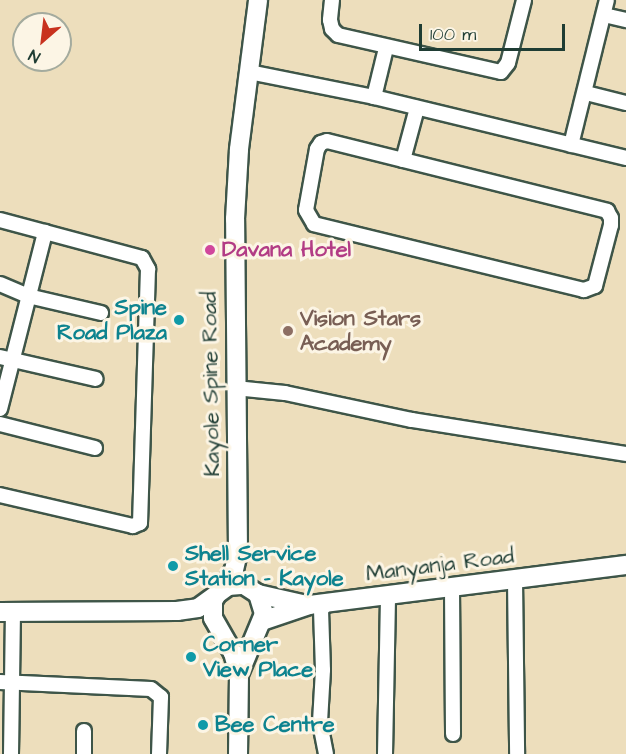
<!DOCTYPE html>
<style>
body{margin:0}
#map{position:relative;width:626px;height:754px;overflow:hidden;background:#eddebc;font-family:"Architects Daughter",sans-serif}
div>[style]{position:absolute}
.roads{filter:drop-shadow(2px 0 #3e5548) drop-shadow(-2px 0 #3e5548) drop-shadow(0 2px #3e5548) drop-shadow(0 -2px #3e5548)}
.minor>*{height:14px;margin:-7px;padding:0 7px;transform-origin:7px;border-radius:7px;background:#fff}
.major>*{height:18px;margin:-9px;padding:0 9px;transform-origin:9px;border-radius:9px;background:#fff}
.dots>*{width:16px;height:16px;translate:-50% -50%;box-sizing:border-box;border:3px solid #fcf5e5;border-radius:50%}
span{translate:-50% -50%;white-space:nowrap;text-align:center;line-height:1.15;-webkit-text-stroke:6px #fcf5e5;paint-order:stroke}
.hotel-label{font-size:22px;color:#b23c85;font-weight:700}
.left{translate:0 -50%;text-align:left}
.culture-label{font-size:22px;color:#0d838f;font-weight:700}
.right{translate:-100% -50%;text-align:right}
.education-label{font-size:22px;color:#785e54;font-weight:700}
.street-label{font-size:22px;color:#1f3d34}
.north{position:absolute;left:12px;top:12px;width:60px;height:60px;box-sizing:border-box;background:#fcf5e5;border:2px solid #a4ab9e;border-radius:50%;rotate:208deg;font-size:16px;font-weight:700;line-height:24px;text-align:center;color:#1f3d34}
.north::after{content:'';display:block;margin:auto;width:21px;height:27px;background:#c8321e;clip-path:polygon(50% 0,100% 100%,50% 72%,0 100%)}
.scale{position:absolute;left:419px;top:24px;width:146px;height:27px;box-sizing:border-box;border:3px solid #1f3d34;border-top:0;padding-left:8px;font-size:18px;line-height:21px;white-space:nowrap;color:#1f3d34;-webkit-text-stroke:4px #fcf5e5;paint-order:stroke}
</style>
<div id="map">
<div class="roads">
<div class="minor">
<div style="left:332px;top:0;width:20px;rotate:96deg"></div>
<div style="left:330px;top:20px;width:9px;rotate:77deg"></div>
<div style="left:332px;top:29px;width:8px;rotate:45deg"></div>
<div style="left:338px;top:35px;width:167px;rotate:12.8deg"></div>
<div style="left:501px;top:72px;width:11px;rotate:-52deg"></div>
<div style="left:508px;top:63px;width:65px;rotate:-75.7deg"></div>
<div style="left:604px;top:15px;width:23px;rotate:13deg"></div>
<div style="left:249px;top:72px;width:127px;rotate:11.3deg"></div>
<div style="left:374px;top:97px;width:259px;rotate:13.6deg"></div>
<div style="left:586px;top:93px;width:41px;rotate:14deg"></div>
<div style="left:374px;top:97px;width:50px;rotate:-76.2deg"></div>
<div style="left:327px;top:141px;width:289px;rotate:14deg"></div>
<div style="left:607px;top:211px;width:8px;rotate:60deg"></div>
<div style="left:611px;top:218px;width:7px;rotate:90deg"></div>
<div style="left:611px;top:225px;width:63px;rotate:104.7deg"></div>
<div style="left:595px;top:286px;width:12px;rotate:160deg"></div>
<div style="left:584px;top:290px;width:278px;rotate:-166.3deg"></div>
<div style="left:314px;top:224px;width:16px;rotate:-120deg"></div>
<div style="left:306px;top:210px;width:62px;rotate:-79.8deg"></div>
<div style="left:317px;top:149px;width:7px;rotate:-56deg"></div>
<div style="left:321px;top:143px;width:6px;rotate:-18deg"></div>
<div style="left:571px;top:145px;width:149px;rotate:-76.1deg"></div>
<div style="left:403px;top:160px;width:54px;rotate:-74.9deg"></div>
<div style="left:0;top:220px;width:147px;rotate:15deg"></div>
<div style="left:142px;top:258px;width:13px;rotate:61deg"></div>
<div style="left:148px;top:269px;width:254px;rotate:91.8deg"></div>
<div style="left:140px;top:523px;width:8px;rotate:157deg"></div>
<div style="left:133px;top:526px;width:137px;rotate:-166.9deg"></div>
<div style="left:0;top:284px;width:30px;rotate:23deg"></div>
<div style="left:28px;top:296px;width:75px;rotate:13.1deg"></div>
<div style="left:0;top:357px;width:98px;rotate:12.9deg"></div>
<div style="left:235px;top:388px;width:50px;rotate:5.7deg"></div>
<div style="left:285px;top:393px;width:130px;rotate:12deg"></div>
<div style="left:412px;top:420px;width:217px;rotate:9deg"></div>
<div style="left:0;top:409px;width:183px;rotate:-75.7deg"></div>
<div style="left:0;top:424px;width:98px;rotate:14.2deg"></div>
<div style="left:515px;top:580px;width:174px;rotate:89.3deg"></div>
<div style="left:452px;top:588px;width:146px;rotate:89.6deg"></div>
<div style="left:0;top:682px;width:151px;rotate:2.7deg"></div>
<div style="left:151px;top:689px;width:13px;rotate:39deg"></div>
<div style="left:161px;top:697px;width:57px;rotate:92deg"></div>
<div style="left:11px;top:754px;width:142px;rotate:-89.2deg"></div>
<div style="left:84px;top:754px;width:23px;rotate:-90deg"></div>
<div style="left:326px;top:754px;width:33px;rotate:-101deg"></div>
<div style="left:320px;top:722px;width:52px;rotate:-86.7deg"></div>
<div style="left:323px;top:670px;width:60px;rotate:-91.9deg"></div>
<div style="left:321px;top:610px;width:9px;rotate:-49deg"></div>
<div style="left:385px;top:754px;width:157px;rotate:-88.9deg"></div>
</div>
<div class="major">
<div style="left:223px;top:589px;width:22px;rotate:-60deg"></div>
<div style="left:234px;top:570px;width:18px;rotate:-77deg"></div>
<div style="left:238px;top:552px;width:333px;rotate:-90.5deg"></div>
<div style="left:235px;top:219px;width:70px;rotate:-86.7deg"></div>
<div style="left:239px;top:149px;width:150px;rotate:-82.7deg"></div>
<div style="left:217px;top:594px;width:8px;rotate:120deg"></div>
<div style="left:213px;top:601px;width:17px;rotate:90deg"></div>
<div style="left:213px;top:618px;width:40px;rotate:60.3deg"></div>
<div style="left:233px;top:653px;width:22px;rotate:74deg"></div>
<div style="left:239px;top:674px;width:80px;rotate:90.7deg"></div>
<div style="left:258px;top:594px;width:50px;rotate:12.7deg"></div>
<div style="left:0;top:612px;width:177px;rotate:-0.3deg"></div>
<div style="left:177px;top:611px;width:21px;rotate:-8deg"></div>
<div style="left:198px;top:608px;width:37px;rotate:-36deg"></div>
<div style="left:228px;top:586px;width:16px;rotate:-4deg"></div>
<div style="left:244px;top:585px;width:17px;rotate:33deg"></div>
<div style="left:258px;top:594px;width:21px;rotate:73deg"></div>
<div style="left:264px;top:614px;width:65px;rotate:112.6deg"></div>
<div style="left:262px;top:621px;width:50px;rotate:-18.8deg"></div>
<div style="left:309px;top:605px;width:320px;rotate:-7.2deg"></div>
</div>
</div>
<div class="dots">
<div style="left:210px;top:250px;background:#d1479c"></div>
<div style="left:179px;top:320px;background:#0f9aa8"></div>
<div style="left:288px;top:331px;background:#8d6e63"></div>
<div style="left:173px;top:566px;background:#0f9aa8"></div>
<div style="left:191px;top:657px;background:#0f9aa8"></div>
<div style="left:203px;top:725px;background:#0f9aa8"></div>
</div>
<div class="hotel-label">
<span class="left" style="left:222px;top:250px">Davana Hotel</span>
</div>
<div class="culture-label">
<span class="right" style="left:167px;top:320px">Spine<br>Road Plaza</span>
<span class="left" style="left:185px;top:566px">Shell Service<br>Station - Kayole</span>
<span class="left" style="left:203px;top:657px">Corner<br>View Place</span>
<span class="left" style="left:215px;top:725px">Bee Centre</span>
</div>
<div class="education-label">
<span class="left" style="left:300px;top:331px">Vision Stars<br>Academy</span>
</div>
<div class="street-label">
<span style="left:211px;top:384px;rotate:-91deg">Kayole Spine Road</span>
<span style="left:440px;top:565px;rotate:-7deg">Manyanja Road</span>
</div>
<div class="north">N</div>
<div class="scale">100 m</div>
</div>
